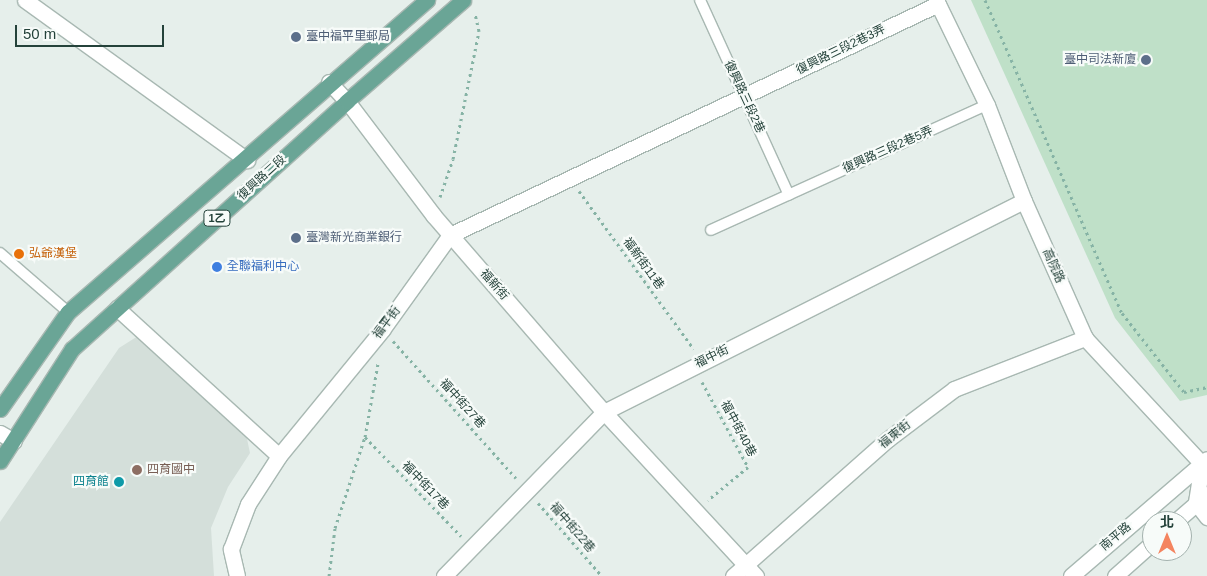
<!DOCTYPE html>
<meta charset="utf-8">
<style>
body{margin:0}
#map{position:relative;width:1207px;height:576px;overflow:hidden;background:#e6efeb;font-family:Helvetica,"Noto Sans TC",sans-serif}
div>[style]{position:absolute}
.built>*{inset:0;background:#d4dfda}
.green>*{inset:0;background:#bfe0c8}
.path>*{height:3px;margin-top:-1.5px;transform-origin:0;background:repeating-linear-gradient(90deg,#86b3a5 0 2.5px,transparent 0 6.5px)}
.roads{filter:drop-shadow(1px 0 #a8b8b2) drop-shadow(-1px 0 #a8b8b2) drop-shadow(0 1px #a8b8b2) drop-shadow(0 -1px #a8b8b2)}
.lane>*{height:10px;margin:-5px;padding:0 5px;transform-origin:5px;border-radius:5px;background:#fff}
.street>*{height:15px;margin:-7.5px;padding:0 7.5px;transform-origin:7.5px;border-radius:7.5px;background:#fff}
.secondary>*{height:15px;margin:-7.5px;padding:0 7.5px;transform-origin:7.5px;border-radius:7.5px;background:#fff}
.primary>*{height:15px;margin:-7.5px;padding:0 7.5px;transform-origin:7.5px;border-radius:7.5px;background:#6aa596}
.dots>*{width:14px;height:14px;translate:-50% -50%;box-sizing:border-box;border:2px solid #f7fbf9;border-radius:50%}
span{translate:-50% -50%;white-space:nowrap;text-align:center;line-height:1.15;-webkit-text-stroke:4.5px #f7fbf9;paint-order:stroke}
.shield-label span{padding:1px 4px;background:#f7fbf9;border:1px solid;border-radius:4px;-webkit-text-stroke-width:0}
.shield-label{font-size:11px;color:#24423a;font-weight:700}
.service-label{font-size:12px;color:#4e5e75}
.left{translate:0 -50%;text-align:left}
.right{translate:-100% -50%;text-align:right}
.street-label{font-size:12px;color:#24423a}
.food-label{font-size:12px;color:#c56008}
.shop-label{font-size:12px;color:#366cbe}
.education-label{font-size:12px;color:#785e54}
.culture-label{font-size:12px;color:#0d838f}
.north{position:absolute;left:1142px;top:511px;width:50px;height:50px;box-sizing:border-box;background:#f7fbf9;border:1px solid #a3b1ad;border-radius:50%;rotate:0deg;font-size:14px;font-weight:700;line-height:20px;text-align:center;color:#24423a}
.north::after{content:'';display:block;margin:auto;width:18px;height:22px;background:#f4845f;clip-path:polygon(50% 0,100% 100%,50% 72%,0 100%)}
.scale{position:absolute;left:15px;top:25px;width:149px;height:22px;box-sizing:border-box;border:2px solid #24423a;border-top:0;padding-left:6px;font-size:15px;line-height:18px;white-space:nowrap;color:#24423a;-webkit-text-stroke:4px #f7fbf9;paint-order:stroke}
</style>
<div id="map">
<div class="built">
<div style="clip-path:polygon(138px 336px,246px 434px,250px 453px,228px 487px,211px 528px,214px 576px,0 576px,0 522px,119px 348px)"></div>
</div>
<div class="green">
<div style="clip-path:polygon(971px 0,1207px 0,1207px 395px,1180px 401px,1115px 318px)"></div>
</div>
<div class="path">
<div style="left:985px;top:0;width:342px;rotate:66.4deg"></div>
<div style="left:1122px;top:313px;width:100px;rotate:51.9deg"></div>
<div style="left:1184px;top:392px;width:24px;rotate:-12deg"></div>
<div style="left:579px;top:191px;width:195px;rotate:54deg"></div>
<div style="left:440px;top:197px;width:40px;rotate:-71.1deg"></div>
<div style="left:453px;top:159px;width:131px;rotate:-78.5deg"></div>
<div style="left:479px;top:31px;width:18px;rotate:-103deg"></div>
<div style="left:393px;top:341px;width:184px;rotate:48.1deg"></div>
<div style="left:702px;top:382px;width:97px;rotate:61.6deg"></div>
<div style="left:748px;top:467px;width:52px;rotate:140.5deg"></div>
<div style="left:365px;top:437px;width:138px;rotate:45.9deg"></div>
<div style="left:538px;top:503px;width:97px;rotate:48.8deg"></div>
<div style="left:329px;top:576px;width:48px;rotate:-82.9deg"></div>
<div style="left:335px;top:528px;width:96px;rotate:-71.8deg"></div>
<div style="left:365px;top:437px;width:75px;rotate:-80deg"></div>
</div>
<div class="roads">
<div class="lane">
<div style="left:700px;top:0;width:214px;rotate:65.5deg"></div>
<div style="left:711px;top:230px;width:303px;rotate:-24.4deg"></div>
<div style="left:0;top:253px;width:90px;rotate:40.9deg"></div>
</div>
<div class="street">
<div style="left:25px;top:0;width:274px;rotate:35.8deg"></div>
<div style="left:936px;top:0;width:117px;rotate:64.1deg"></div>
<div style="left:987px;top:105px;width:103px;rotate:68.9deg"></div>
<div style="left:1024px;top:201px;width:150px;rotate:66deg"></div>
<div style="left:1085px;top:338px;width:172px;rotate:47.1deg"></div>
<div style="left:1202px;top:464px;width:39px;rotate:99deg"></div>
<div style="left:1196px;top:503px;width:18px;rotate:52deg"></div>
<div style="left:329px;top:82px;width:26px;rotate:47deg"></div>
<div style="left:347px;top:101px;width:144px;rotate:52.9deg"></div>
<div style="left:434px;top:216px;width:259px;rotate:49.1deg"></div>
<div style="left:604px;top:412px;width:224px;rotate:47.2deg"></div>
<div style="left:117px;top:308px;width:219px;rotate:42.4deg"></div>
<div style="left:0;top:433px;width:16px;rotate:30deg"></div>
<div style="left:237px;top:576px;width:28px;rotate:-103deg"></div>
<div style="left:231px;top:549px;width:48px;rotate:-69.3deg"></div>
<div style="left:248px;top:504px;width:57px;rotate:-57.1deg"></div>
<div style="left:279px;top:456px;width:163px;rotate:-50.7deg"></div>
<div style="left:382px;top:330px;width:117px;rotate:-54.4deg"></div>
<div style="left:450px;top:235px;width:540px;rotate:-25.33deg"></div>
<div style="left:444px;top:576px;width:229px;rotate:-45.7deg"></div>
<div style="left:604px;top:412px;width:470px;rotate:-26.7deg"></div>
<div style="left:733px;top:576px;width:207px;rotate:-41.5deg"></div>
<div style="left:888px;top:439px;width:83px;rotate:-37.1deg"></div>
<div style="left:954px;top:389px;width:141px;rotate:-21.3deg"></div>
</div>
<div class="secondary">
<div style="left:1176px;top:521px;width:41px;rotate:-41.1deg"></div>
<div style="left:1071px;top:576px;width:179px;rotate:-40.7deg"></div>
<div style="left:1115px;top:576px;width:50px;rotate:-41.7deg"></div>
</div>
<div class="primary">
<div style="left:0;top:409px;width:118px;rotate:-55deg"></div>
<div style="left:68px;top:312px;width:476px;rotate:-41deg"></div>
<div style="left:0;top:461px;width:133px;rotate:-57.3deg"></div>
<div style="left:72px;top:349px;width:370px;rotate:-42deg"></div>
<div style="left:347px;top:101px;width:154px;rotate:-41deg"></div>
</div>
</div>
<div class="dots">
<div style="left:296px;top:37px;background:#5c6f8a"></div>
<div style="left:1146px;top:60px;background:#5c6f8a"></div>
<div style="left:296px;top:238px;background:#5c6f8a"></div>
<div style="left:19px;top:254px;background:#e8710a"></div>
<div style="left:217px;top:267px;background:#3f7fe0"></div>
<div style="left:137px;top:470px;background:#8d6e63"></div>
<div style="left:119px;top:482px;background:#0f9aa8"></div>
</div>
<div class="shield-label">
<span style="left:217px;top:218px">1乙</span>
</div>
<div class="service-label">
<span class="left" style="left:306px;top:37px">臺中福平里郵局</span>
<span class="right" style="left:1136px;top:60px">臺中司法新廈</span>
<span class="left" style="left:306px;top:238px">臺灣新光商業銀行</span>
</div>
<div class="street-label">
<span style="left:841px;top:50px;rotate:-26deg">復興路三段2巷3弄</span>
<span style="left:744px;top:97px;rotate:65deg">復興路三段2巷</span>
<span style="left:888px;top:150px;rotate:-24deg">復興路三段2巷5弄</span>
<span style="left:262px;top:178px;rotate:-42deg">復興路二段</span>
<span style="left:643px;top:264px;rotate:54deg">福新街11巷</span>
<span style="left:1053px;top:266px;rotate:66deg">高院路</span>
<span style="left:494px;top:285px;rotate:49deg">福新街</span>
<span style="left:387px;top:323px;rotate:-53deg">福平街</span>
<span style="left:712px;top:357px;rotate:-26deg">福中街</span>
<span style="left:462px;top:404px;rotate:48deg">福中街27巷</span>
<span style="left:738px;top:429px;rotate:62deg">福中街40巷</span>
<span style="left:895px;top:435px;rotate:-39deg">福東街</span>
<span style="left:425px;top:486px;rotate:46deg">福中街17巷</span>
<span style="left:572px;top:528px;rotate:49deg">福中街22巷</span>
<span style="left:1116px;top:537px;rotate:-40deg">南平路</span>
</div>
<div class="food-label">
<span class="left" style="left:29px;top:254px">弘爺漢堡</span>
</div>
<div class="shop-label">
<span class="left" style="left:227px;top:267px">全聯福利中心</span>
</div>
<div class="education-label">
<span class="left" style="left:147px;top:470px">四育國中</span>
</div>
<div class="culture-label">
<span class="right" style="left:109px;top:482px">四育館</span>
</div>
<div class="north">北</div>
<div class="scale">50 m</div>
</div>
